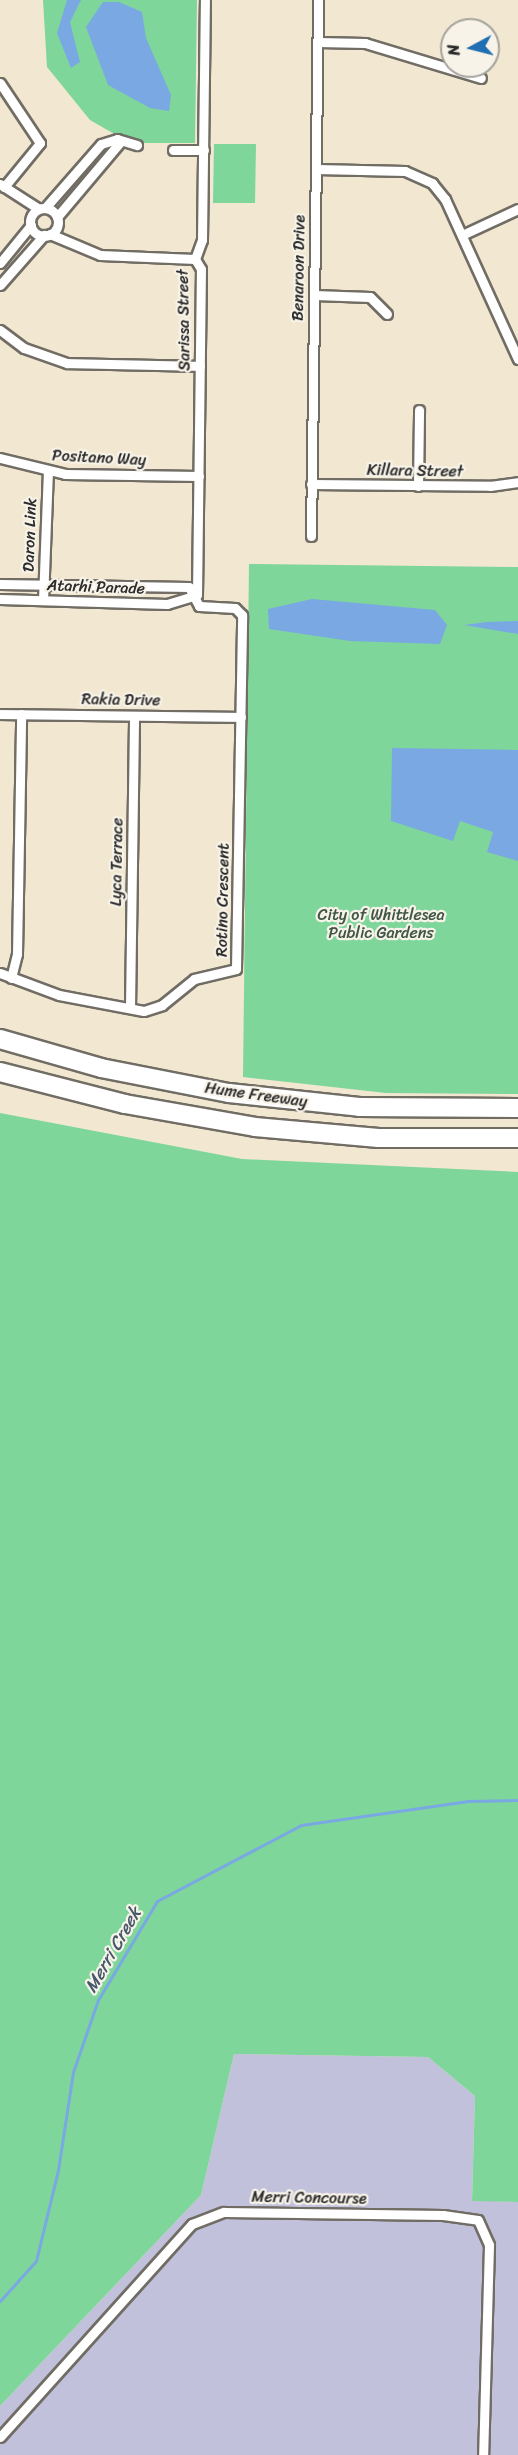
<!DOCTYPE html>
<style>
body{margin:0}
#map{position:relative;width:518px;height:2455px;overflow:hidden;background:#f2e7d0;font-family:Sriracha,sans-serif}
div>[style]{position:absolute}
.industrial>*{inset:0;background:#c2c1dc}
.green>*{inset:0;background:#7ed69b}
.water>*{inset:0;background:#79a8e2}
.stream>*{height:3px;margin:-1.5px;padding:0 1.5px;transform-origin:1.5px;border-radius:1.5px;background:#79a8e2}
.roads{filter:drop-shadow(2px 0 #716d65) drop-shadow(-2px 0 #716d65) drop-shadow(0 2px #716d65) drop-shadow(0 -2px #716d65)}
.minor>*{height:9px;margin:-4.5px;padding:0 4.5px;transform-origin:4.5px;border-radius:4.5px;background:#fff}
.minor>.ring{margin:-4.5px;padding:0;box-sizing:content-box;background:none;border:9px solid #fff;border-radius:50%}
.motorway>*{height:18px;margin:-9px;padding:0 9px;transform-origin:9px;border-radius:9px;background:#fff}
span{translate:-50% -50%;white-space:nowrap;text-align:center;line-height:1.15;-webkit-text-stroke:4.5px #f7f3e8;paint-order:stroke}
.street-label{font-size:16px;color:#2b2b2b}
.park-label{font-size:16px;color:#405647}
.water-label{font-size:18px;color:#46576b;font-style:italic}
.north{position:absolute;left:440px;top:18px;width:60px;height:60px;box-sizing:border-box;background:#f7f3e8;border:2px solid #a5a39c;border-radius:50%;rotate:263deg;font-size:16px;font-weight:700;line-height:24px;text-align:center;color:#2b2b2b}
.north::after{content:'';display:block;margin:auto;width:21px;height:27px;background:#1f6fb2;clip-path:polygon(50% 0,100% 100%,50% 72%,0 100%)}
</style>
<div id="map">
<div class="industrial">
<div style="clip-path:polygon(234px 2054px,428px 2057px,475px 2096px,472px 2200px,518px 2202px,518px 2455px,0 2455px,0 2406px,201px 2195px)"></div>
</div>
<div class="green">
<div style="clip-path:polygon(43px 0,197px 0,195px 143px,130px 143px,90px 120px,47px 67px)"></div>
<div style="clip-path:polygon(214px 144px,256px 144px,255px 203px,213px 203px)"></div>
<div style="clip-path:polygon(249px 564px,518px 567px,518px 1094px,386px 1093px,243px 1077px)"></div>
<div style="clip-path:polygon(0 1113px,242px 1159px,518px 1172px,518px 2202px,472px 2201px,475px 2096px,428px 2057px,234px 2054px,201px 2195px,0 2406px)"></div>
</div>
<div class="water">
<div style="clip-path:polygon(67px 0,81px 0,70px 22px,80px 62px,71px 68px,57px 33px)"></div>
<div style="clip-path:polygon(103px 2px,119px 2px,142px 12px,146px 38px,171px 95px,169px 111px,150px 108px,108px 85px,86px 27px)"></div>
<div style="clip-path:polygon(312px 599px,435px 610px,447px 625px,440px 644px,350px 641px,269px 629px,268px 609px)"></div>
<div style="clip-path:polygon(518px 621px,518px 634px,464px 625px,487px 622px)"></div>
<div style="clip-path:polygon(392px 748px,518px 750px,518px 861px,487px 852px,493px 832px,460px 821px,453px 841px,391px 821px)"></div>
</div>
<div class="stream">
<div style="left:0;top:2301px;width:54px;rotate:-48deg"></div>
<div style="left:36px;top:2261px;width:94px;rotate:-76.4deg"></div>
<div style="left:58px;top:2170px;width:99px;rotate:-81.3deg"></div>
<div style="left:73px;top:2072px;width:76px;rotate:-70.9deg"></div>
<div style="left:98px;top:2000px;width:115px;rotate:-59.2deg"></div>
<div style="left:157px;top:1901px;width:163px;rotate:-27.8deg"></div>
<div style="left:301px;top:1825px;width:169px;rotate:-8.2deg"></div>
<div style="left:468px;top:1801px;width:50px;rotate:-1.1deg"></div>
</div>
<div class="roads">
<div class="minor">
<div style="left:318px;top:42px;width:47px;rotate:1.2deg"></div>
<div style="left:365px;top:43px;width:121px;rotate:16.8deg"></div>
<div style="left:0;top:83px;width:72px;rotate:56.3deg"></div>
<div style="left:40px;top:143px;width:57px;rotate:129.3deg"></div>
<div style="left:173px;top:150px;width:31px"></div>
<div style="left:316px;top:169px;width:89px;rotate:1.3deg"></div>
<div style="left:405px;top:171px;width:30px;rotate:24deg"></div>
<div style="left:432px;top:183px;width:21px;rotate:51deg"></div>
<div style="left:445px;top:199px;width:176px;rotate:65.5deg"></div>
<div style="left:0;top:184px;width:46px;rotate:32.7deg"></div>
<div style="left:45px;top:208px;width:85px;rotate:-48.8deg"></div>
<div style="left:101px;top:144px;width:17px;rotate:-17deg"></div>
<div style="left:117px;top:139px;width:21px;rotate:17deg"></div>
<div class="ring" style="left:30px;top:208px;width:19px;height:19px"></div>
<div style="left:57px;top:217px;width:99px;rotate:-49.9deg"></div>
<div style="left:50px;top:234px;width:54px;rotate:22.8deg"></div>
<div style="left:100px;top:255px;width:95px;rotate:2.4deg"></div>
<div style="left:462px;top:235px;width:62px;rotate:-24.9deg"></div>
<div style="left:0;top:263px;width:49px;rotate:-50.8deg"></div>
<div style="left:0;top:285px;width:67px;rotate:-48.7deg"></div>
<div style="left:314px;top:295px;width:56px;rotate:2deg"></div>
<div style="left:370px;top:297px;width:24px;rotate:45deg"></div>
<div style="left:0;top:330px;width:30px;rotate:37deg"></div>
<div style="left:24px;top:348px;width:46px;rotate:19.2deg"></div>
<div style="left:67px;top:363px;width:133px;rotate:1.3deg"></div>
<div style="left:0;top:458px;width:67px;rotate:13.8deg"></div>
<div style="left:65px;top:474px;width:134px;rotate:0.9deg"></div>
<div style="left:311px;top:484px;width:179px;rotate:0.6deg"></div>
<div style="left:490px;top:486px;width:28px;rotate:-8deg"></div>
<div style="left:418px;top:486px;width:76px;rotate:-89.2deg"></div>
<div style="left:311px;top:536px;width:536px;rotate:-89.25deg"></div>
<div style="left:0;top:584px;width:189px;rotate:0.9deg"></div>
<div style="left:0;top:599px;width:167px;rotate:1.7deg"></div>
<div style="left:167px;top:604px;width:31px;rotate:-17deg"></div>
<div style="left:197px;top:595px;width:326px;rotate:-89.3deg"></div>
<div style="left:201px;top:269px;width:12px;rotate:-121deg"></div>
<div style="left:195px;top:259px;width:20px;rotate:-70deg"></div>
<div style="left:202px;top:240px;width:240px;rotate:-89.3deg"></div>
<div style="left:43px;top:600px;width:128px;rotate:-87.8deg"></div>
<div style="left:0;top:714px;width:241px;rotate:0.7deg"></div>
<div style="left:0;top:973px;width:63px;rotate:20.4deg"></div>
<div style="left:59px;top:995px;width:86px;rotate:10.7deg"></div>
<div style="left:144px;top:1011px;width:19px;rotate:-18deg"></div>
<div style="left:162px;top:1005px;width:41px;rotate:-39.1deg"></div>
<div style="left:194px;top:979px;width:43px;rotate:-13.4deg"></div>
<div style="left:236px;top:969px;width:354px;rotate:-89deg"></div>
<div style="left:242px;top:615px;width:10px;rotate:-135deg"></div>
<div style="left:235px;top:608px;width:36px;rotate:-177deg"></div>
<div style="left:199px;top:606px;width:21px;rotate:-118deg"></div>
<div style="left:11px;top:978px;width:25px;rotate:-76deg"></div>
<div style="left:17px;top:954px;width:240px;rotate:-89deg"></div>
<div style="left:130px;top:1008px;width:292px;rotate:-89.2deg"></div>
<div style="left:0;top:2437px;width:287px;rotate:-48deg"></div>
<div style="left:192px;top:2224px;width:34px;rotate:-21deg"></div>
<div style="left:224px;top:2212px;width:219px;rotate:0.8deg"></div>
<div style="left:443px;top:2215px;width:35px;rotate:8deg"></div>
<div style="left:478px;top:2220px;width:27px;rotate:66deg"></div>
<div style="left:489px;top:2245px;width:210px;rotate:91.6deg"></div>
</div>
<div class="motorway">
<div style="left:0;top:1039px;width:105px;rotate:16deg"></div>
<div style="left:101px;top:1068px;width:130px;rotate:11.1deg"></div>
<div style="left:229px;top:1093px;width:131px;rotate:6.1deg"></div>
<div style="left:359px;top:1107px;width:159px;rotate:0.4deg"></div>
<div style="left:0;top:1072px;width:129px;rotate:14.4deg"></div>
<div style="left:125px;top:1104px;width:132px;rotate:10deg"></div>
<div style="left:255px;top:1127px;width:124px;rotate:5.1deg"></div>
<div style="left:379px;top:1138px;width:139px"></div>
</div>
</div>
<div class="street-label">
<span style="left:299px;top:268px;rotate:-89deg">Benaroon Drive</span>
<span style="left:184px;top:320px;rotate:-91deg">Sarissa Street</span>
<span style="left:99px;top:458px;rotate:3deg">Positano Way</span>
<span style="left:415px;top:471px;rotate:1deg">Killara Street</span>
<span style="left:30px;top:535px;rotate:-88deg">Daron Link</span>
<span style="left:96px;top:587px;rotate:2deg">Atarhi Parade</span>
<span style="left:121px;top:700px;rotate:1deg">Rakia Drive</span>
<span style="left:117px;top:862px;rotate:-89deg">Lyca Terrace</span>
<span style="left:223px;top:900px;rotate:-89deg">Rotino Crescent</span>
<span style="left:256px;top:1095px;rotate:8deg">Hume Freeway</span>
<span style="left:309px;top:2198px;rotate:1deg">Merri Concourse</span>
</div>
<div class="park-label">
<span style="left:381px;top:924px">City of Whittlesea<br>Public Gardens</span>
</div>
<div class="water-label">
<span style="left:113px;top:1950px;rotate:-60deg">Merri Creek</span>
</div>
<div class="north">N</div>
</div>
